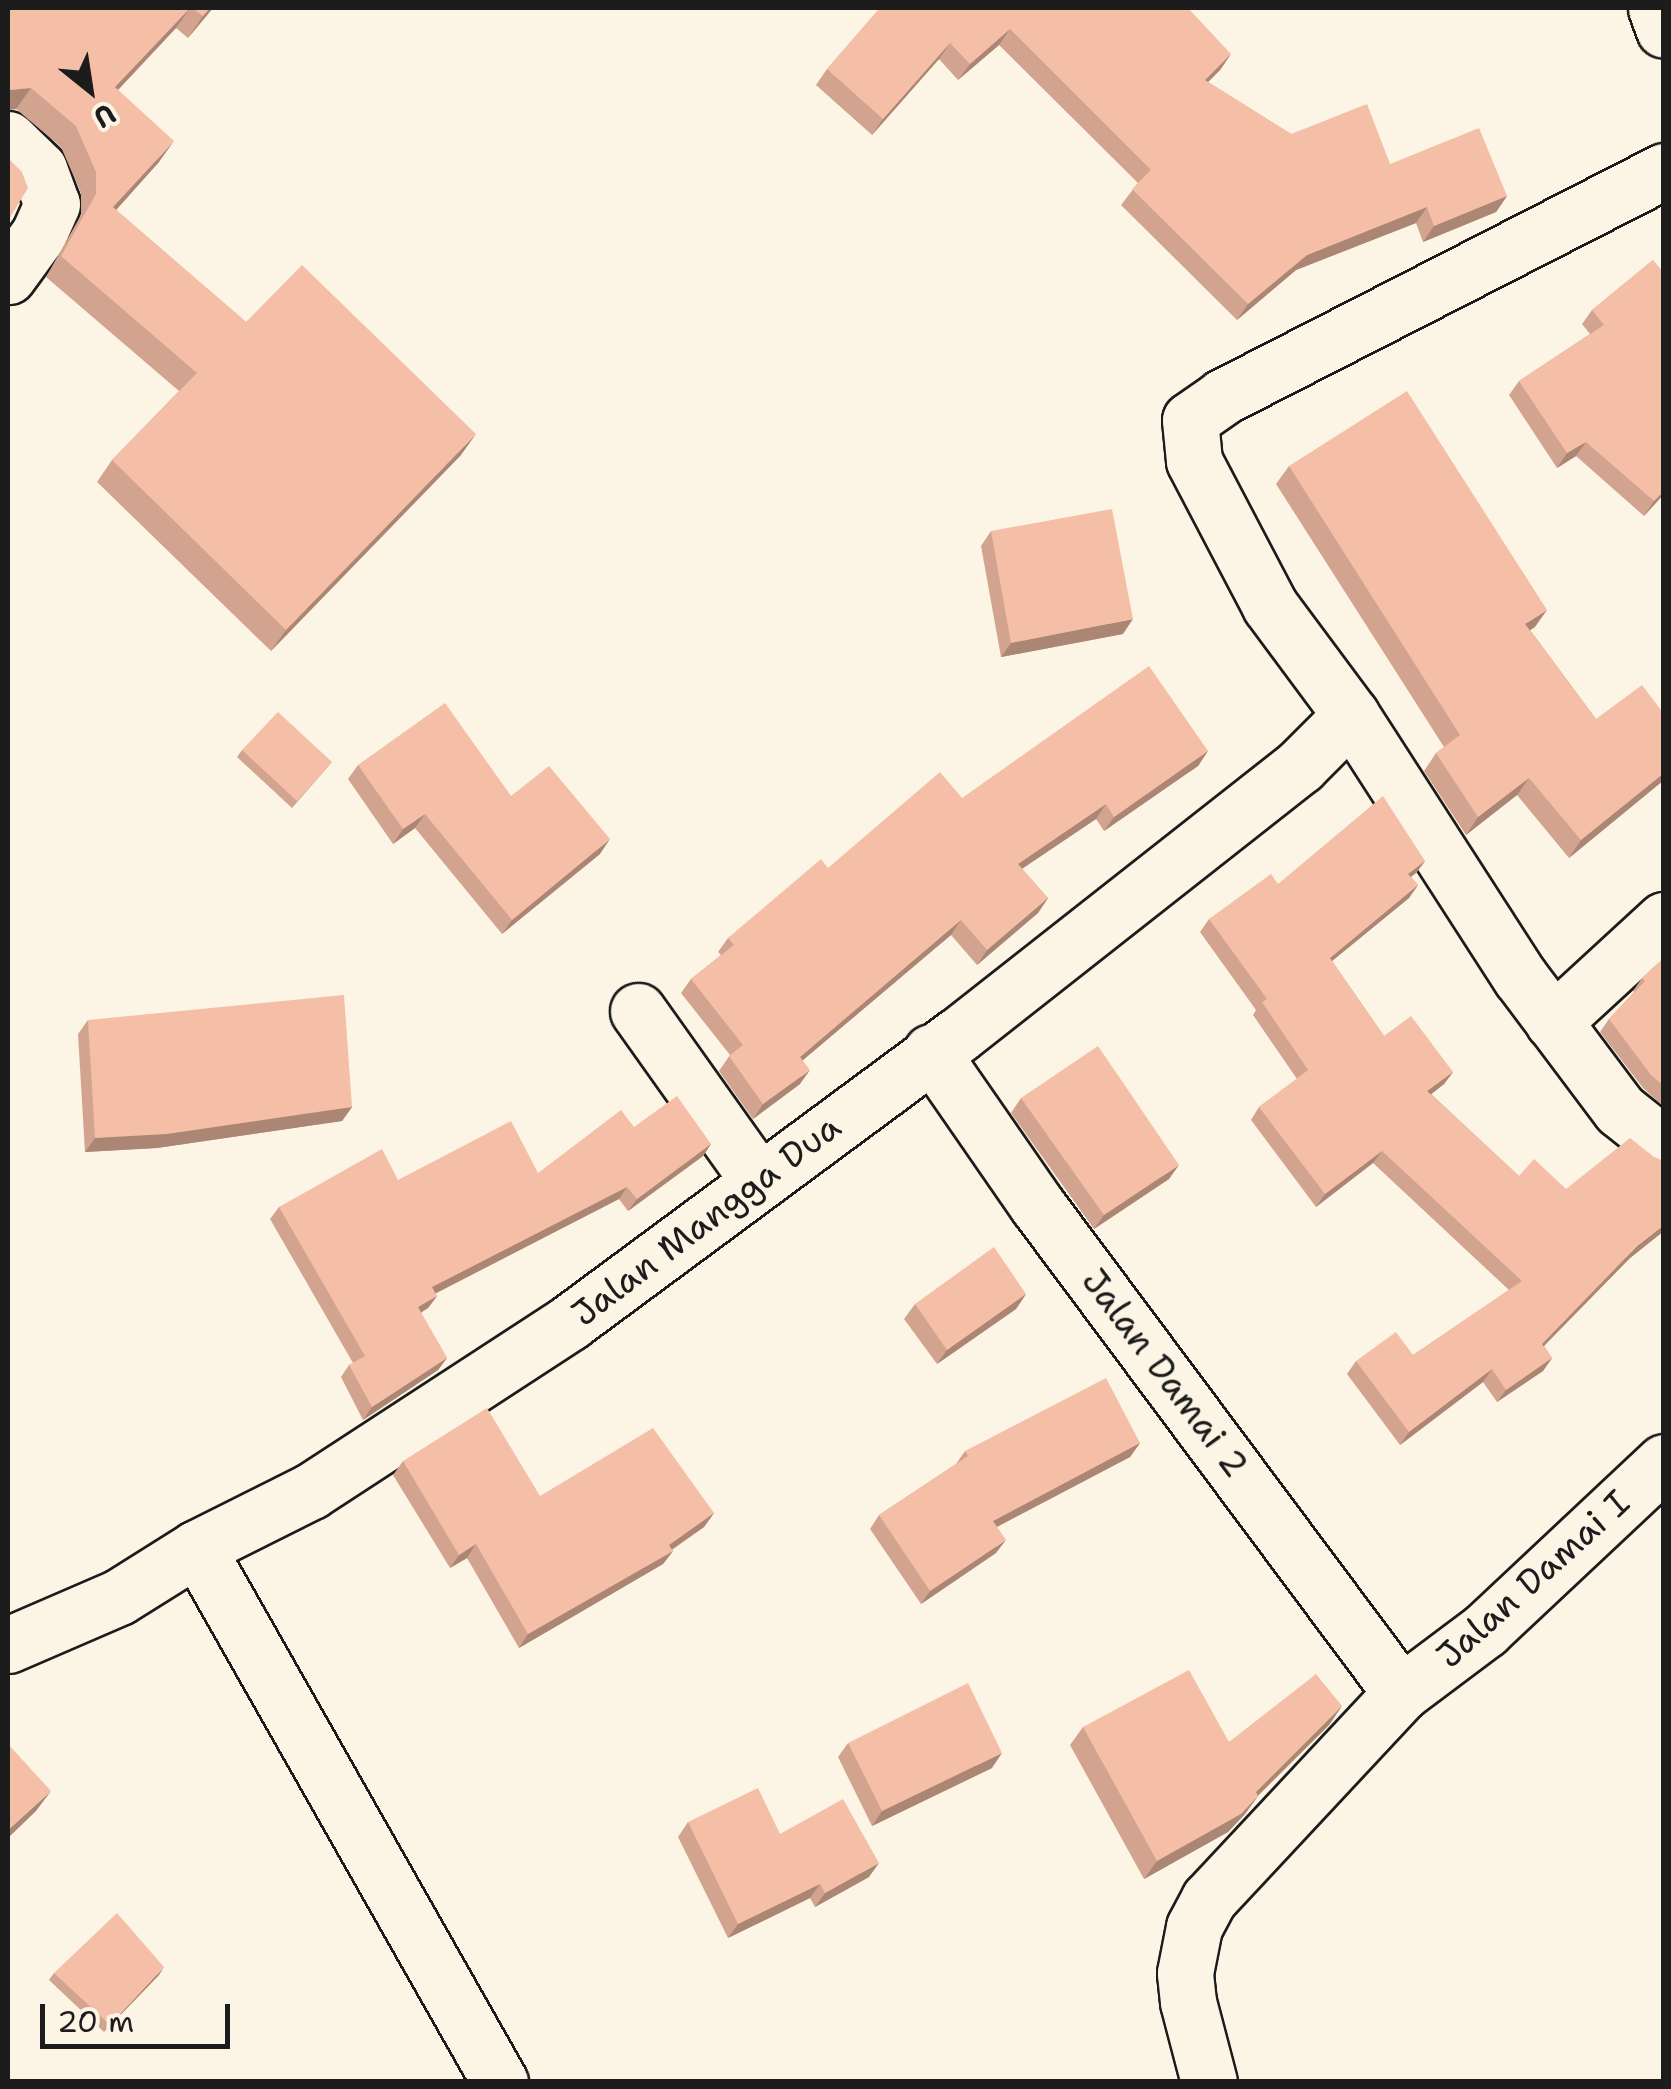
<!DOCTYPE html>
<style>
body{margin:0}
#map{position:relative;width:1671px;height:2089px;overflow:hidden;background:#fcf5e5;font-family:"Shantell Sans",sans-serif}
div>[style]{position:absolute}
.roads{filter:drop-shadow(2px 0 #1c1c1c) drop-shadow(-2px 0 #1c1c1c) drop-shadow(0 2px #1c1c1c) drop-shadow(0 -2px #1c1c1c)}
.minor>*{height:55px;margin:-27.5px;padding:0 27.5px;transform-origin:27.5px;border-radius:27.5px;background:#fcf5e5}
.wall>*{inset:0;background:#d2a48f}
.shaded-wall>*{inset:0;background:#ab8674}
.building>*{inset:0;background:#f4bfa6}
span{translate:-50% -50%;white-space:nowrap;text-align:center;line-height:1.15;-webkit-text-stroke:8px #fcf5e5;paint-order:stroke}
.street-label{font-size:35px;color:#1c1c1c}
.frame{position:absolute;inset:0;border:10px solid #1c1c1c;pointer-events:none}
.north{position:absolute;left:40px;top:40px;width:100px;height:100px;-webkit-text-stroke:8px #fcf5e5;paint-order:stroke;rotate:150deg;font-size:28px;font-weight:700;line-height:40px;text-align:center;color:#1c1c1c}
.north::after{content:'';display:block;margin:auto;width:35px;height:45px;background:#1c1c1c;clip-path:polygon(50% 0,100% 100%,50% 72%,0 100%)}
.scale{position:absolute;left:40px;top:2004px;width:190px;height:45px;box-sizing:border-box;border:5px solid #1c1c1c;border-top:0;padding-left:12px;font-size:30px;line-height:35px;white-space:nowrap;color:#1c1c1c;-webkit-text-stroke:8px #fcf5e5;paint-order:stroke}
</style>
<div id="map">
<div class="roads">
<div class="minor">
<div style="left:1656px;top:8px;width:23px;rotate:70deg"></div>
<div style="left:8px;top:139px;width:43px;rotate:44.1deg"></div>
<div style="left:39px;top:169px;width:37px;rotate:70deg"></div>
<div style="left:52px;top:204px;width:34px;rotate:114deg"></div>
<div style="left:38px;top:235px;width:51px;rotate:126.2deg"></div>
<div style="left:1664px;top:171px;width:496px;rotate:152.9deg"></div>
<div style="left:1223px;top:397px;width:40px;rotate:145.1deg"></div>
<div style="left:1190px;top:420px;width:41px;rotate:84.4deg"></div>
<div style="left:1194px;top:461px;width:164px;rotate:62.3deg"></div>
<div style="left:1270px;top:606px;width:136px;rotate:53.4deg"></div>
<div style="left:1351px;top:715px;width:312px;rotate:57.2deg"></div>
<div style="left:1520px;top:977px;width:166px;rotate:53.1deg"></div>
<div style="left:1620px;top:1110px;width:56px;rotate:38.5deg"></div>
<div style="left:638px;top:1011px;width:207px;rotate:54.6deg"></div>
<div style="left:1553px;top:1022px;width:151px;rotate:-42.6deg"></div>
<div style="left:931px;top:1052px;width:186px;rotate:55.3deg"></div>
<div style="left:1037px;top:1205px;width:609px;rotate:53.28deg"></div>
<div style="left:197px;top:1548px;width:614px;rotate:60.43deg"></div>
<div style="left:8px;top:1645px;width:121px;rotate:-23.4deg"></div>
<div style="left:119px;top:1597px;width:92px;rotate:-32.1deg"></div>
<div style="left:197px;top:1548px;width:127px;rotate:-26.6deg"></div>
<div style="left:311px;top:1491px;width:309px;rotate:-33.1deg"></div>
<div style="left:570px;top:1322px;width:481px;rotate:-36.5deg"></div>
<div style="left:957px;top:1036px;width:437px;rotate:-38.2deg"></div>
<div style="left:1300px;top:766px;width:72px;rotate:-45deg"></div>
<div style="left:1209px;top:2082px;width:83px;rotate:-104.7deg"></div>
<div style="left:1188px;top:2002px;width:29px;rotate:-96deg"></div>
<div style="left:1185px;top:1973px;width:47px;rotate:-78.9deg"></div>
<div style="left:1194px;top:1927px;width:32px;rotate:-62deg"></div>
<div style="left:1209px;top:1899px;width:282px;rotate:-47deg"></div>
<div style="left:1401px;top:1693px;width:105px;rotate:-36.9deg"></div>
<div style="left:1485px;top:1630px;width:245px;rotate:-43.2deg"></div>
</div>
</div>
<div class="wall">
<div style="clip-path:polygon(8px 8px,213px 8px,188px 38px,176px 28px,118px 90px,159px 162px,116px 210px,246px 322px,461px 455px,271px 651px,97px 482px,112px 460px,179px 391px,46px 277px,81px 215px,81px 193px,61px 147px,16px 109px,8px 110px)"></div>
<div style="clip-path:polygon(880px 8px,1231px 54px,1220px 70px,1208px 82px,1291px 134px,1390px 164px,1507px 196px,1496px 212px,1423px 242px,1416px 223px,1296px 270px,1237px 320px,1121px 205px,1138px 183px,999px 45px,958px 80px,939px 59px,872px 135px,816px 85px,827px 69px)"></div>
<div style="clip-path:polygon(1653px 260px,1664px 494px,1644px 516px,1576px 456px,1557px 468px,1509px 395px,1519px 381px,1590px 334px,1582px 324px,1592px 310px)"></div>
<div style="clip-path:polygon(1289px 466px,1535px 627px,1530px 630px,1596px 719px,1664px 780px,1569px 858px,1517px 795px,1466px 835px,1424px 771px,1436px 753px,1444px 747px,1276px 484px)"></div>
<div style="clip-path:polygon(991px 531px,1123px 634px,1001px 657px,981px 546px)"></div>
<div style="clip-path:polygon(242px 750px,332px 762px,292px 808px,237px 757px)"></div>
<div style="clip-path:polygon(1208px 751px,1198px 766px,1104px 831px,1096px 819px,1022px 869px,1048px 898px,1038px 913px,977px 965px,951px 935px,803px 1060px,800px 1084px,753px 1119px,719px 1071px,730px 1055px,681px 993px,691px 979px,721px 955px,718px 952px,728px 938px,828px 868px,962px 798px)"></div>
<div style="clip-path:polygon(358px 765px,511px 796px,600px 854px,502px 934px,415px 828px,393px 844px,348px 779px)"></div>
<div style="clip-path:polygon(1425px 861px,1416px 873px,1411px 877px,1418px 885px,1409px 898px,1332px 961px,1384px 1036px,1453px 1072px,1444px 1084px,1431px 1094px,1519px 1176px,1629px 1259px,1544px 1346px,1552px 1358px,1543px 1371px,1497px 1402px,1483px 1382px,1400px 1445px,1347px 1374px,1356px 1361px,1413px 1355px,1509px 1290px,1373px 1163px,1316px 1207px,1251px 1120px,1259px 1107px,1297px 1079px,1253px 1015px,1256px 1010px,1200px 932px,1209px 919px,1278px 884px)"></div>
<div style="clip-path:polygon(1664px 958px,1664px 1107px,1643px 1088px,1600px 1032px,1609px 1019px,1634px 992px,1633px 991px,1642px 978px)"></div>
<div style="clip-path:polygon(88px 1020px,352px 1107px,342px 1121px,157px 1148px,85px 1152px,78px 1034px)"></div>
<div style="clip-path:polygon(1021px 1098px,1169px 1179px,1094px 1229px,1011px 1113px)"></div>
<div style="clip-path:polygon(634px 1127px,711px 1144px,703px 1156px,628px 1211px,619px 1199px,435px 1293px,437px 1296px,428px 1308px,421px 1313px,447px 1358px,438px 1370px,363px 1420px,341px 1377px,349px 1365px,353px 1363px,270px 1219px,279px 1207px,398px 1180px,538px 1173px)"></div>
<div style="clip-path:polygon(1026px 1294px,1016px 1309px,937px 1364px,904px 1319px,915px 1304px)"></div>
<div style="clip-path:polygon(1140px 1443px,1130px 1457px,997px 1527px,996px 1553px,921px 1604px,870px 1529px,879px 1515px,956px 1464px,965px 1451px)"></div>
<div style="clip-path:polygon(403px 1461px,540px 1496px,714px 1513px,704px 1527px,672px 1550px,673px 1551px,663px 1564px,519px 1648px,467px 1558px,450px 1568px,393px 1475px)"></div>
<div style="clip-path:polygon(1342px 1706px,1329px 1725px,1258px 1796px,1245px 1814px,1228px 1832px,1144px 1879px,1070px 1745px,1083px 1727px,1229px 1742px)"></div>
<div style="clip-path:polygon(848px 1743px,992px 1768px,872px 1826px,838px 1757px)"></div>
<div style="clip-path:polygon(688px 1822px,780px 1834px,869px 1877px,815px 1907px,810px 1898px,728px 1938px,678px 1837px)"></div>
<div style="clip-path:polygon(54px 1973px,159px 1975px,104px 2032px,49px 1980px)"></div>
</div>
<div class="shaded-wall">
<div style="clip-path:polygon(190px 8px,176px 28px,101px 108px,115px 87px)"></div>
<div style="clip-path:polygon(210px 8px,213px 8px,188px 38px,203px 16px)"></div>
<div style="clip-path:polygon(1010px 29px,999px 45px,958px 80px,970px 64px)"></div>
<div style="clip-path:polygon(950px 43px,939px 59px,872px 135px,883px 119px)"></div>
<div style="clip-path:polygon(1231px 54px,1220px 70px,1194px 96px,1205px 80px)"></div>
<div style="clip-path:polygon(31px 88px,16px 109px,8px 110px,8px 94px,10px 90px)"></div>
<div style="clip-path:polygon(174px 141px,159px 162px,99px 229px,113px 207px)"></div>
<div style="clip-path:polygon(1507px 196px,1496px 212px,1423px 242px,1434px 226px)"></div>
<div style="clip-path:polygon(1427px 207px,1416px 223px,1296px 270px,1237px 320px,1248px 304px,1307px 255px)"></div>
<div style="clip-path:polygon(476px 434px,461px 455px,271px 651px,286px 630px)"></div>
<div style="clip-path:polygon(1586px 442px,1576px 456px,1557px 468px,1567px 453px)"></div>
<div style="clip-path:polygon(1664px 491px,1664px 494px,1644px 516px,1654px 501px)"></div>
<div style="clip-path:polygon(1547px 610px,1535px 627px,1513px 641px,1525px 624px)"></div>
<div style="clip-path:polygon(1133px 619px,1123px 634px,1001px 657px,1011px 643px)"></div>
<div style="clip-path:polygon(1208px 751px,1198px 766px,1104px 831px,1114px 817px)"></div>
<div style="clip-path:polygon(1664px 773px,1664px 780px,1569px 858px,1581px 840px)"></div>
<div style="clip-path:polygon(1529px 778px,1517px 795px,1466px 835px,1478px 817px)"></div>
<div style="clip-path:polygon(1106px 804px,1096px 819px,1008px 878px,1018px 864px)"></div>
<div style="clip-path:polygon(425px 814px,415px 828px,393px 844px,403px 829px)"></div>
<div style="clip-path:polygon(610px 839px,600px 854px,502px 934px,512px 920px)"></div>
<div style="clip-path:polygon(1425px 861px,1416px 873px,1399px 886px,1408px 874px)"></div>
<div style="clip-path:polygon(1418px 885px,1409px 898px,1321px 970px,1330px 958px)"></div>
<div style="clip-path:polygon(1048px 898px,1038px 913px,977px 965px,987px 950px)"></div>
<div style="clip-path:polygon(961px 920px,951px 935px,790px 1071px,800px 1057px)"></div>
<div style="clip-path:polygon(810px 1070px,800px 1084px,753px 1119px,763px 1104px)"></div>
<div style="clip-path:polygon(1453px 1072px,1444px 1084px,1419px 1104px,1427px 1091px)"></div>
<div style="clip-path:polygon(352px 1107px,342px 1121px,157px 1148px,85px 1152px,95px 1138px)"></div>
<div style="clip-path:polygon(711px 1144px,703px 1156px,628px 1211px,637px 1199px)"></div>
<div style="clip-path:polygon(1382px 1151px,1373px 1163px,1316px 1207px,1325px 1194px)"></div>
<div style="clip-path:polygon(1179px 1165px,1169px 1179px,1094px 1229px,1104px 1215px)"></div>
<div style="clip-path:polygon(627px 1187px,619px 1199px,423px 1300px,432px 1287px)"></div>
<div style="clip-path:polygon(1664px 1225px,1664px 1231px,1629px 1259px,1533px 1357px,1542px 1344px,1637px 1246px)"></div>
<div style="clip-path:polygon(1026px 1294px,1016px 1309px,937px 1364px,947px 1350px)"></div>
<div style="clip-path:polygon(437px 1296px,428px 1308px,409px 1319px,418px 1307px)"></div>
<div style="clip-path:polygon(447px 1358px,438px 1370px,363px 1420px,372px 1407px)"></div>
<div style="clip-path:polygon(1552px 1358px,1543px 1371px,1497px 1402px,1506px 1390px)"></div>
<div style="clip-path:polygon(1492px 1369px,1483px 1382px,1400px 1445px,1409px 1432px)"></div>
<div style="clip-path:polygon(1140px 1443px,1130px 1457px,983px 1534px,993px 1521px)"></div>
<div style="clip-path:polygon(714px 1513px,704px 1527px,659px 1558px,669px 1545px)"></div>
<div style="clip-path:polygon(1006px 1540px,996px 1553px,921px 1604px,930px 1591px)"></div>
<div style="clip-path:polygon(476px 1544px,467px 1558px,450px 1568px,459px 1555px)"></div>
<div style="clip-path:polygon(673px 1551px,663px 1564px,519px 1648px,528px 1634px)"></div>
<div style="clip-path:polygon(1342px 1706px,1329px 1725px,1243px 1810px,1256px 1792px)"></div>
<div style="clip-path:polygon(1002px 1753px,992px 1768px,872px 1826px,882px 1811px)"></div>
<div style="clip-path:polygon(51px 1791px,36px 1811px,8px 1838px,8px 1830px)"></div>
<div style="clip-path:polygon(1258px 1796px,1245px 1814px,1228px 1832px,1144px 1879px,1157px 1861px)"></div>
<div style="clip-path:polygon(879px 1863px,869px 1877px,815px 1907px,825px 1893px)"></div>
<div style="clip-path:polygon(820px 1884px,810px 1898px,728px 1938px,738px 1924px)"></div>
<div style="clip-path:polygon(164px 1967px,159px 1975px,104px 2032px,110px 2025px)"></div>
</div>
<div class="building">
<div style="clip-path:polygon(8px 8px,190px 8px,115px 87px,174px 141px,113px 207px,246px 322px,302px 265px,476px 434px,286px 630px,112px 460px,197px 373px,61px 256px,96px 194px,96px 172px,76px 126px,31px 88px,10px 90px,8px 87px)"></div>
<div style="clip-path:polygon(192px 8px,210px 8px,203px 16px)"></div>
<div style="clip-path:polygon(880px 8px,1188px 8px,1231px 54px,1205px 80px,1291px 134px,1367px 104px,1390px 164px,1479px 128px,1507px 196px,1434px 226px,1427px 207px,1307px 255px,1248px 304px,1132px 189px,1151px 170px,1010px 29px,970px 64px,950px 43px,883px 119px,827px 69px)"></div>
<div style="clip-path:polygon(8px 158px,22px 172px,28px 188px,8px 221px)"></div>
<div style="clip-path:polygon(1653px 260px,1664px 273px,1664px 491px,1654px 501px,1586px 442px,1567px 453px,1519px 381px,1604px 325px,1592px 310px)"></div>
<div style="clip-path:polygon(1407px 391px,1547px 610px,1525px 624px,1596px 719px,1642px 685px,1664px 714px,1664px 773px,1581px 840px,1529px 778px,1478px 817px,1436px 753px,1460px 735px,1289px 466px)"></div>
<div style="clip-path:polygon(1112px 509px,1133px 619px,1011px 643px,991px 531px)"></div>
<div style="clip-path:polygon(1149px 666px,1208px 751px,1114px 817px,1106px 804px,1018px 864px,1048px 898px,987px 950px,961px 920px,800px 1057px,810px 1070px,763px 1104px,729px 1056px,743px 1045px,691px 979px,734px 945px,728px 938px,821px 859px,828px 868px,940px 772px,962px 798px)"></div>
<div style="clip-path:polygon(445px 703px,511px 796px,549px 766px,610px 839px,512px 920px,425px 814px,403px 829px,358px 765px)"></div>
<div style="clip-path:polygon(278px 712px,332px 762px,297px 801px,242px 750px)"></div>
<div style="clip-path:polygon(1383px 796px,1425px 861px,1408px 874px,1418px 885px,1330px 958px,1384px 1036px,1411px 1016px,1453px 1072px,1427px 1091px,1519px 1176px,1534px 1159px,1566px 1189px,1630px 1138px,1654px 1157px,1664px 1161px,1664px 1225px,1637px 1246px,1542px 1344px,1552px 1358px,1506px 1390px,1492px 1369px,1409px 1432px,1356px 1361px,1396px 1332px,1413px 1355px,1522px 1281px,1382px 1151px,1325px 1194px,1259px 1107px,1308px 1070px,1262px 1002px,1267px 999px,1209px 919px,1271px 874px,1278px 884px)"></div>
<div style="clip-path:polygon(1664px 958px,1664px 1086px,1651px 1075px,1609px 1019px,1645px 981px,1642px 978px)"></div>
<div style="clip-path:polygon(344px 995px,352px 1107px,167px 1134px,95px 1138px,88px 1020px)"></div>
<div style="clip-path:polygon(1098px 1046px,1179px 1165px,1104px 1215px,1021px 1098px)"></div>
<div style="clip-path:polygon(677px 1096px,711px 1144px,637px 1199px,627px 1187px,432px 1287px,437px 1296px,418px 1307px,447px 1358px,372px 1407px,349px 1365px,365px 1356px,279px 1207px,382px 1149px,398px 1180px,511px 1121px,538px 1173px,621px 1110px,634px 1127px)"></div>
<div style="clip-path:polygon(994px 1247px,1026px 1294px,947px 1350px,915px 1304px)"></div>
<div style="clip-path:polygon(1106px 1378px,1140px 1443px,993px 1521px,1006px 1540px,930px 1591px,879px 1515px,968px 1456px,965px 1451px)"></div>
<div style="clip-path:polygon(487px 1408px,540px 1496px,653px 1428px,714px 1513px,669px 1545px,673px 1551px,528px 1634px,476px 1544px,459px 1555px,403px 1461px)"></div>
<div style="clip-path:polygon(1189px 1670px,1229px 1742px,1316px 1674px,1342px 1706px,1256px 1792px,1258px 1796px,1241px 1814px,1157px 1861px,1083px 1727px)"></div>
<div style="clip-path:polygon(968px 1683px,1002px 1753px,882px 1811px,848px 1743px)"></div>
<div style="clip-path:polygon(8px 1744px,51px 1791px,8px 1830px)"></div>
<div style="clip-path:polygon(758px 1788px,780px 1834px,843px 1799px,879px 1863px,825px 1893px,820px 1884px,738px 1924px,688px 1822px)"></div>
<div style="clip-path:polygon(117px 1913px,164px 1967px,110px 2025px,54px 1973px)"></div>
</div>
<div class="street-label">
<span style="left:706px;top:1220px;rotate:-37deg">Jalan Mangga Dua</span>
<span style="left:1165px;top:1373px;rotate:53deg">Jalan Damai 2</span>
<span style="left:1533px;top:1579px;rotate:-42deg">Jalan Damai I</span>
</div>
<div class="frame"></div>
<div class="north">U</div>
<div class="scale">20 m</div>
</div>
